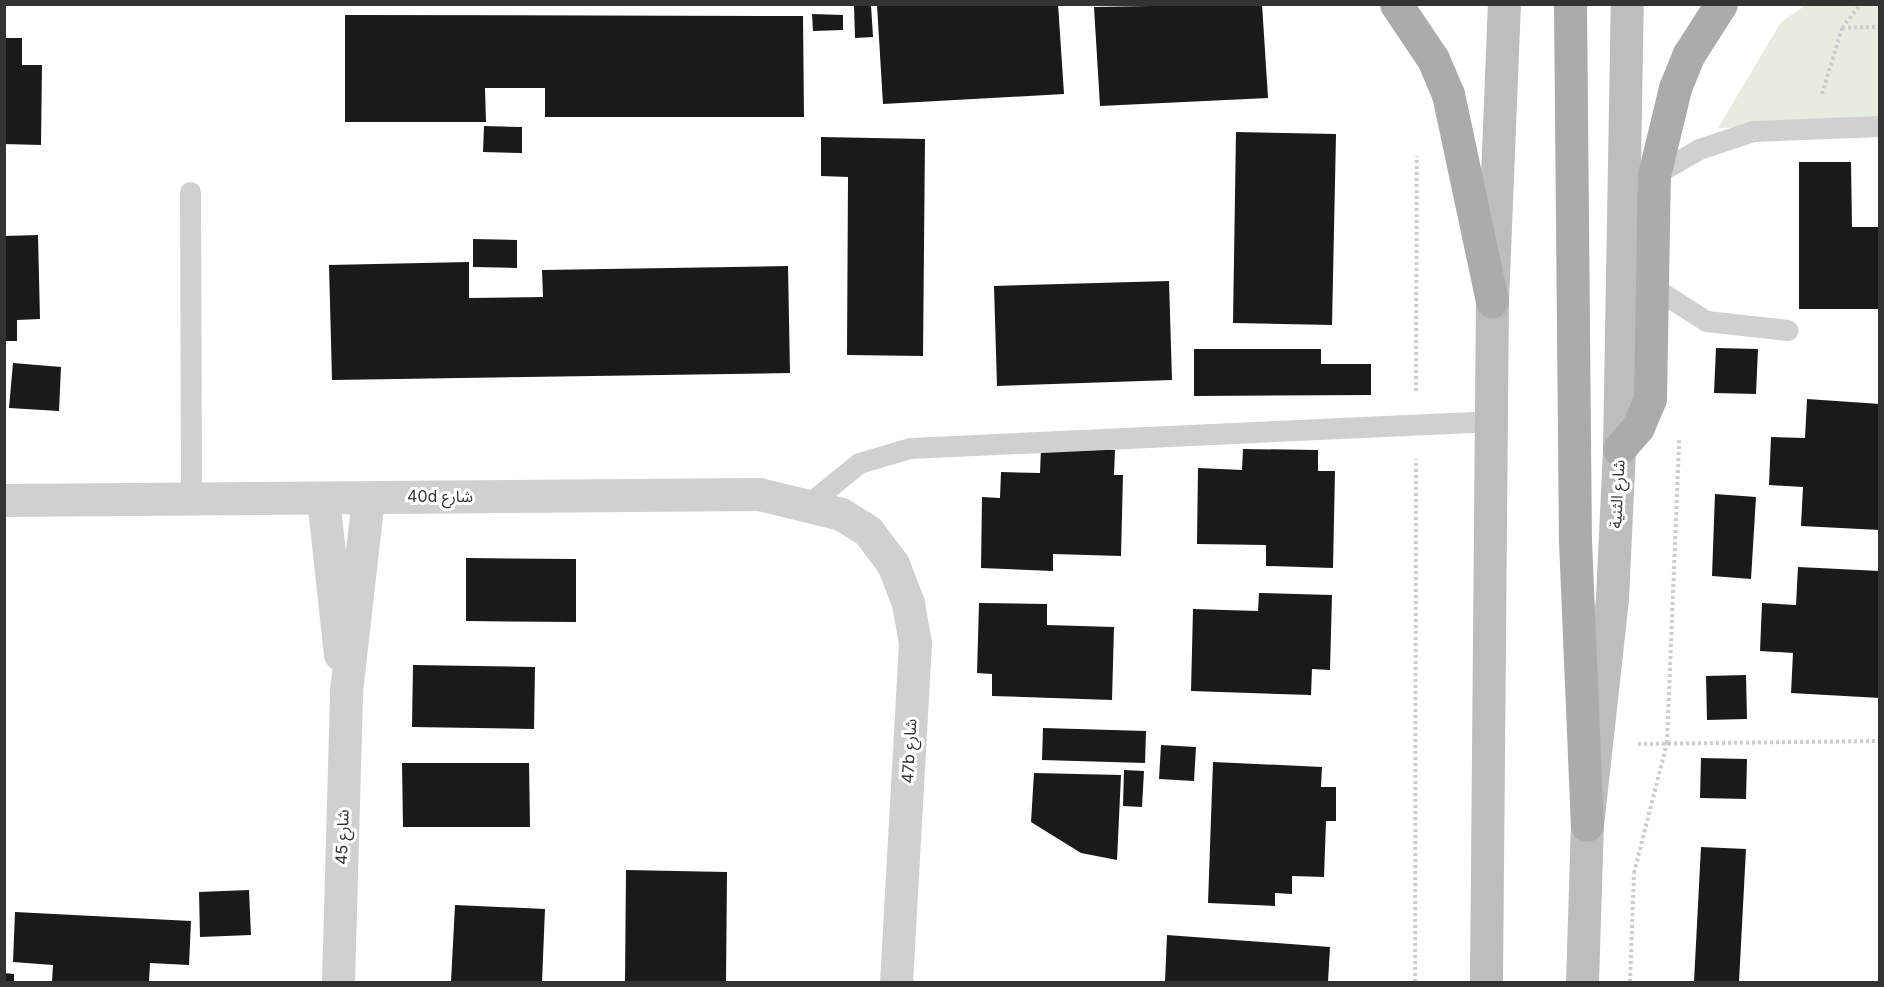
<!DOCTYPE html>
<meta charset="utf-8">
<style>
body{margin:0}
#map{position:relative;width:1884px;height:987px;overflow:hidden;background:#fff;font-family:Inter,"Noto Sans Arabic",sans-serif}
div>[style]{position:absolute}
.green>*{inset:0;background:#e6ecdf}
.building>*{inset:0;background:#1a1a1a}
.path>*{height:4px;margin-top:-2px;transform-origin:0;background:repeating-linear-gradient(90deg,#cdcdcd 0 3px,transparent 0 6px)}
.lane>*{height:21px;margin:-10.5px;padding:0 10.5px;transform-origin:10.5px;border-radius:10.5px;background:#d0d0d0}
.street>*{height:33px;margin:-16.5px;padding:0 16.5px;transform-origin:16.5px;border-radius:16.5px;background:#d0d0d0}
.secondary>*{height:33px;margin:-16.5px;padding:0 16.5px;transform-origin:16.5px;border-radius:16.5px;background:#bdbdbd}
.primary>*{height:33px;margin:-16.5px;padding:0 16.5px;transform-origin:16.5px;border-radius:16.5px;background:#ababab}
span{translate:-50% -50%;white-space:nowrap;text-align:center;line-height:1.15;-webkit-text-stroke:6px #fff;paint-order:stroke}
.street-label{font-size:16px;color:#333}
.frame{position:absolute;inset:0;border:6px solid #333;pointer-events:none}
</style>
<div id="map">
<div class="green">
<div style="clip-path:polygon(1806px 5px,1879px 5px,1879px 123px,1718px 128px,1781px 22px)"></div>
</div>
<div class="building">
<div style="clip-path:polygon(1058px 4px,1064px 94px,883px 104px,877px 5px)"></div>
<div style="clip-path:polygon(1262px 4px,1268px 98px,1100px 106px,1094px 7px)"></div>
<div style="clip-path:polygon(854px 5px,871px 5px,873px 37px,855px 38px)"></div>
<div style="clip-path:polygon(812px 14px,843px 15px,843px 30px,813px 31px)"></div>
<div style="clip-path:polygon(345px 15px,803px 16px,804px 117px,545px 117px,545px 88px,485px 88px,486px 122px,345px 122px)"></div>
<div style="clip-path:polygon(4px 38px,22px 38px,22px 65px,42px 65px,41px 145px,4px 144px)"></div>
<div style="clip-path:polygon(484px 126px,522px 127px,522px 153px,483px 152px)"></div>
<div style="clip-path:polygon(1236px 132px,1336px 134px,1332px 325px,1233px 323px)"></div>
<div style="clip-path:polygon(821px 137px,925px 139px,923px 356px,847px 355px,848px 177px,821px 176px)"></div>
<div style="clip-path:polygon(1799px 162px,1851px 162px,1852px 227px,1880px 227px,1880px 309px,1799px 309px)"></div>
<div style="clip-path:polygon(38px 235px,40px 319px,17px 320px,17px 341px,4px 341px,4px 236px)"></div>
<div style="clip-path:polygon(473px 239px,517px 240px,517px 268px,473px 267px)"></div>
<div style="clip-path:polygon(469px 262px,469px 298px,543px 297px,542px 270px,788px 266px,790px 373px,332px 380px,329px 265px)"></div>
<div style="clip-path:polygon(1169px 281px,1172px 380px,997px 386px,994px 286px)"></div>
<div style="clip-path:polygon(1716px 348px,1758px 349px,1756px 394px,1714px 393px)"></div>
<div style="clip-path:polygon(1194px 349px,1321px 349px,1321px 364px,1371px 364px,1371px 395px,1194px 396px)"></div>
<div style="clip-path:polygon(13px 363px,61px 367px,59px 411px,9px 408px)"></div>
<div style="clip-path:polygon(1807px 399px,1880px 404px,1880px 530px,1801px 526px,1803px 487px,1769px 485px,1771px 437px,1805px 438px)"></div>
<div style="clip-path:polygon(1041px 448px,1115px 450px,1114px 475px,1123px 475px,1121px 556px,1053px 554px,1053px 571px,981px 568px,982px 497px,1000px 498px,1001px 472px,1040px 473px)"></div>
<div style="clip-path:polygon(1243px 449px,1318px 450px,1318px 471px,1335px 471px,1333px 568px,1266px 566px,1266px 545px,1197px 544px,1198px 468px,1242px 470px)"></div>
<div style="clip-path:polygon(1715px 494px,1756px 497px,1751px 579px,1712px 576px)"></div>
<div style="clip-path:polygon(466px 558px,576px 559px,576px 622px,466px 621px)"></div>
<div style="clip-path:polygon(1798px 567px,1880px 571px,1880px 698px,1791px 693px,1793px 653px,1760px 651px,1762px 603px,1796px 605px)"></div>
<div style="clip-path:polygon(1259px 593px,1332px 595px,1330px 670px,1312px 669px,1311px 695px,1191px 691px,1193px 609px,1258px 611px)"></div>
<div style="clip-path:polygon(979px 603px,1047px 604px,1047px 625px,1114px 627px,1112px 700px,992px 696px,992px 674px,977px 673px)"></div>
<div style="clip-path:polygon(413px 665px,535px 667px,534px 729px,412px 727px)"></div>
<div style="clip-path:polygon(1746px 675px,1747px 719px,1707px 720px,1706px 676px)"></div>
<div style="clip-path:polygon(1043px 728px,1146px 731px,1145px 763px,1042px 760px)"></div>
<div style="clip-path:polygon(1161px 745px,1196px 747px,1194px 781px,1159px 779px)"></div>
<div style="clip-path:polygon(1701px 758px,1747px 759px,1746px 799px,1700px 798px)"></div>
<div style="clip-path:polygon(1213px 762px,1322px 767px,1321px 787px,1336px 787px,1336px 821px,1326px 821px,1324px 877px,1292px 876px,1292px 894px,1275px 893px,1275px 906px,1208px 903px)"></div>
<div style="clip-path:polygon(402px 763px,529px 763px,530px 827px,403px 827px)"></div>
<div style="clip-path:polygon(1124px 770px,1144px 771px,1142px 807px,1123px 806px)"></div>
<div style="clip-path:polygon(1034px 773px,1121px 775px,1117px 860px,1081px 853px,1031px 822px)"></div>
<div style="clip-path:polygon(1701px 847px,1746px 849px,1739px 982px,1694px 982px)"></div>
<div style="clip-path:polygon(626px 870px,727px 872px,726px 982px,625px 982px)"></div>
<div style="clip-path:polygon(249px 890px,251px 935px,200px 937px,199px 892px)"></div>
<div style="clip-path:polygon(455px 905px,545px 909px,542px 982px,451px 982px)"></div>
<div style="clip-path:polygon(15px 912px,191px 921px,189px 965px,150px 963px,149px 982px,52px 982px,53px 965px,13px 962px)"></div>
<div style="clip-path:polygon(1167px 935px,1330px 947px,1328px 982px,1165px 982px)"></div>
<div style="clip-path:polygon(4px 973px,14px 974px,14px 982px,4px 982px)"></div>
</div>
<div class="path">
<div style="left:1842px;top:28px;width:38px;rotate:-2deg"></div>
<div style="left:1822px;top:94px;width:69px;rotate:-73.1deg"></div>
<div style="left:1842px;top:28px;width:31px;rotate:-52deg"></div>
<div style="left:1416px;top:391px;width:235px;rotate:-89.8deg"></div>
<div style="left:1638px;top:744px;width:242px;rotate:-0.7deg"></div>
<div style="left:1415px;top:982px;width:523px;rotate:-89.89deg"></div>
<div style="left:1630px;top:982px;width:109px;rotate:-87.9deg"></div>
<div style="left:1634px;top:873px;width:134px;rotate:-75.8deg"></div>
<div style="left:1667px;top:743px;width:303px;rotate:-87.7deg"></div>
</div>
<div class="lane">
<div style="left:1654px;top:175px;width:52px;rotate:-30deg"></div>
<div style="left:1699px;top:149px;width:57px;rotate:-18.4deg"></div>
<div style="left:1753px;top:131px;width:127px;rotate:-2.3deg"></div>
<div style="left:190px;top:192px;width:306px;rotate:89.8deg"></div>
<div style="left:1653px;top:287px;width:63px;rotate:32.7deg"></div>
<div style="left:1706px;top:321px;width:82px;rotate:6.3deg"></div>
<div style="left:811px;top:502px;width:62px;rotate:-39.1deg"></div>
<div style="left:859px;top:463px;width:53px;rotate:-16.4deg"></div>
<div style="left:910px;top:448px;width:585px;rotate:-2.65deg"></div>
</div>
<div class="street">
<div style="left:323px;top:498px;width:157px;rotate:83.8deg"></div>
<div style="left:4px;top:500px;width:755px;rotate:-0.46deg"></div>
<div style="left:759px;top:494px;width:84px;rotate:13.7deg"></div>
<div style="left:841px;top:514px;width:32px;rotate:32deg"></div>
<div style="left:868px;top:531px;width:41px;rotate:52.9deg"></div>
<div style="left:893px;top:564px;width:42px;rotate:69deg"></div>
<div style="left:908px;top:603px;width:41px;rotate:80.1deg"></div>
<div style="left:915px;top:643px;width:340px;rotate:93.2deg"></div>
<div style="left:338px;top:982px;width:291px;rotate:-88.4deg"></div>
<div style="left:346px;top:691px;width:195px;rotate:-83.5deg"></div>
</div>
<div class="secondary">
<div style="left:1486px;top:982px;width:681px;rotate:-89.5deg"></div>
<div style="left:1492px;top:301px;width:297px;rotate:-87.7deg"></div>
<div style="left:1582px;top:982px;width:157px;rotate:-88.2deg"></div>
<div style="left:1587px;top:825px;width:228px;rotate:-83.7deg"></div>
<div style="left:1612px;top:598px;width:149px;rotate:-87.3deg"></div>
<div style="left:1619px;top:449px;width:445px;rotate:-89deg"></div>
</div>
<div class="primary">
<div style="left:1396px;top:4px;width:66px;rotate:56.1deg"></div>
<div style="left:1433px;top:59px;width:38px;rotate:67deg"></div>
<div style="left:1448px;top:94px;width:212px;rotate:78deg"></div>
<div style="left:1570px;top:4px;width:537px;rotate:89.47deg"></div>
<div style="left:1575px;top:541px;width:284px;rotate:87.6deg"></div>
<div style="left:1619px;top:449px;width:29px;rotate:-49deg"></div>
<div style="left:1638px;top:427px;width:30px;rotate:-67deg"></div>
<div style="left:1650px;top:399px;width:224px;rotate:-89deg"></div>
<div style="left:1654px;top:175px;width:89px;rotate:-76.4deg"></div>
<div style="left:1675px;top:88px;width:37px;rotate:-68deg"></div>
<div style="left:1689px;top:54px;width:59px;rotate:-57.4deg"></div>
</div>
<div class="street-label">
<span style="left:1617px;top:494px;rotate:-87deg">شارع الثنية</span>
<span style="left:440px;top:496px">40d شارع</span>
<span style="left:909px;top:751px;rotate:-87deg">47b شارع</span>
<span style="left:342px;top:837px;rotate:-88deg">شارع 45</span>
</div>
<div class="frame"></div>
</div>
